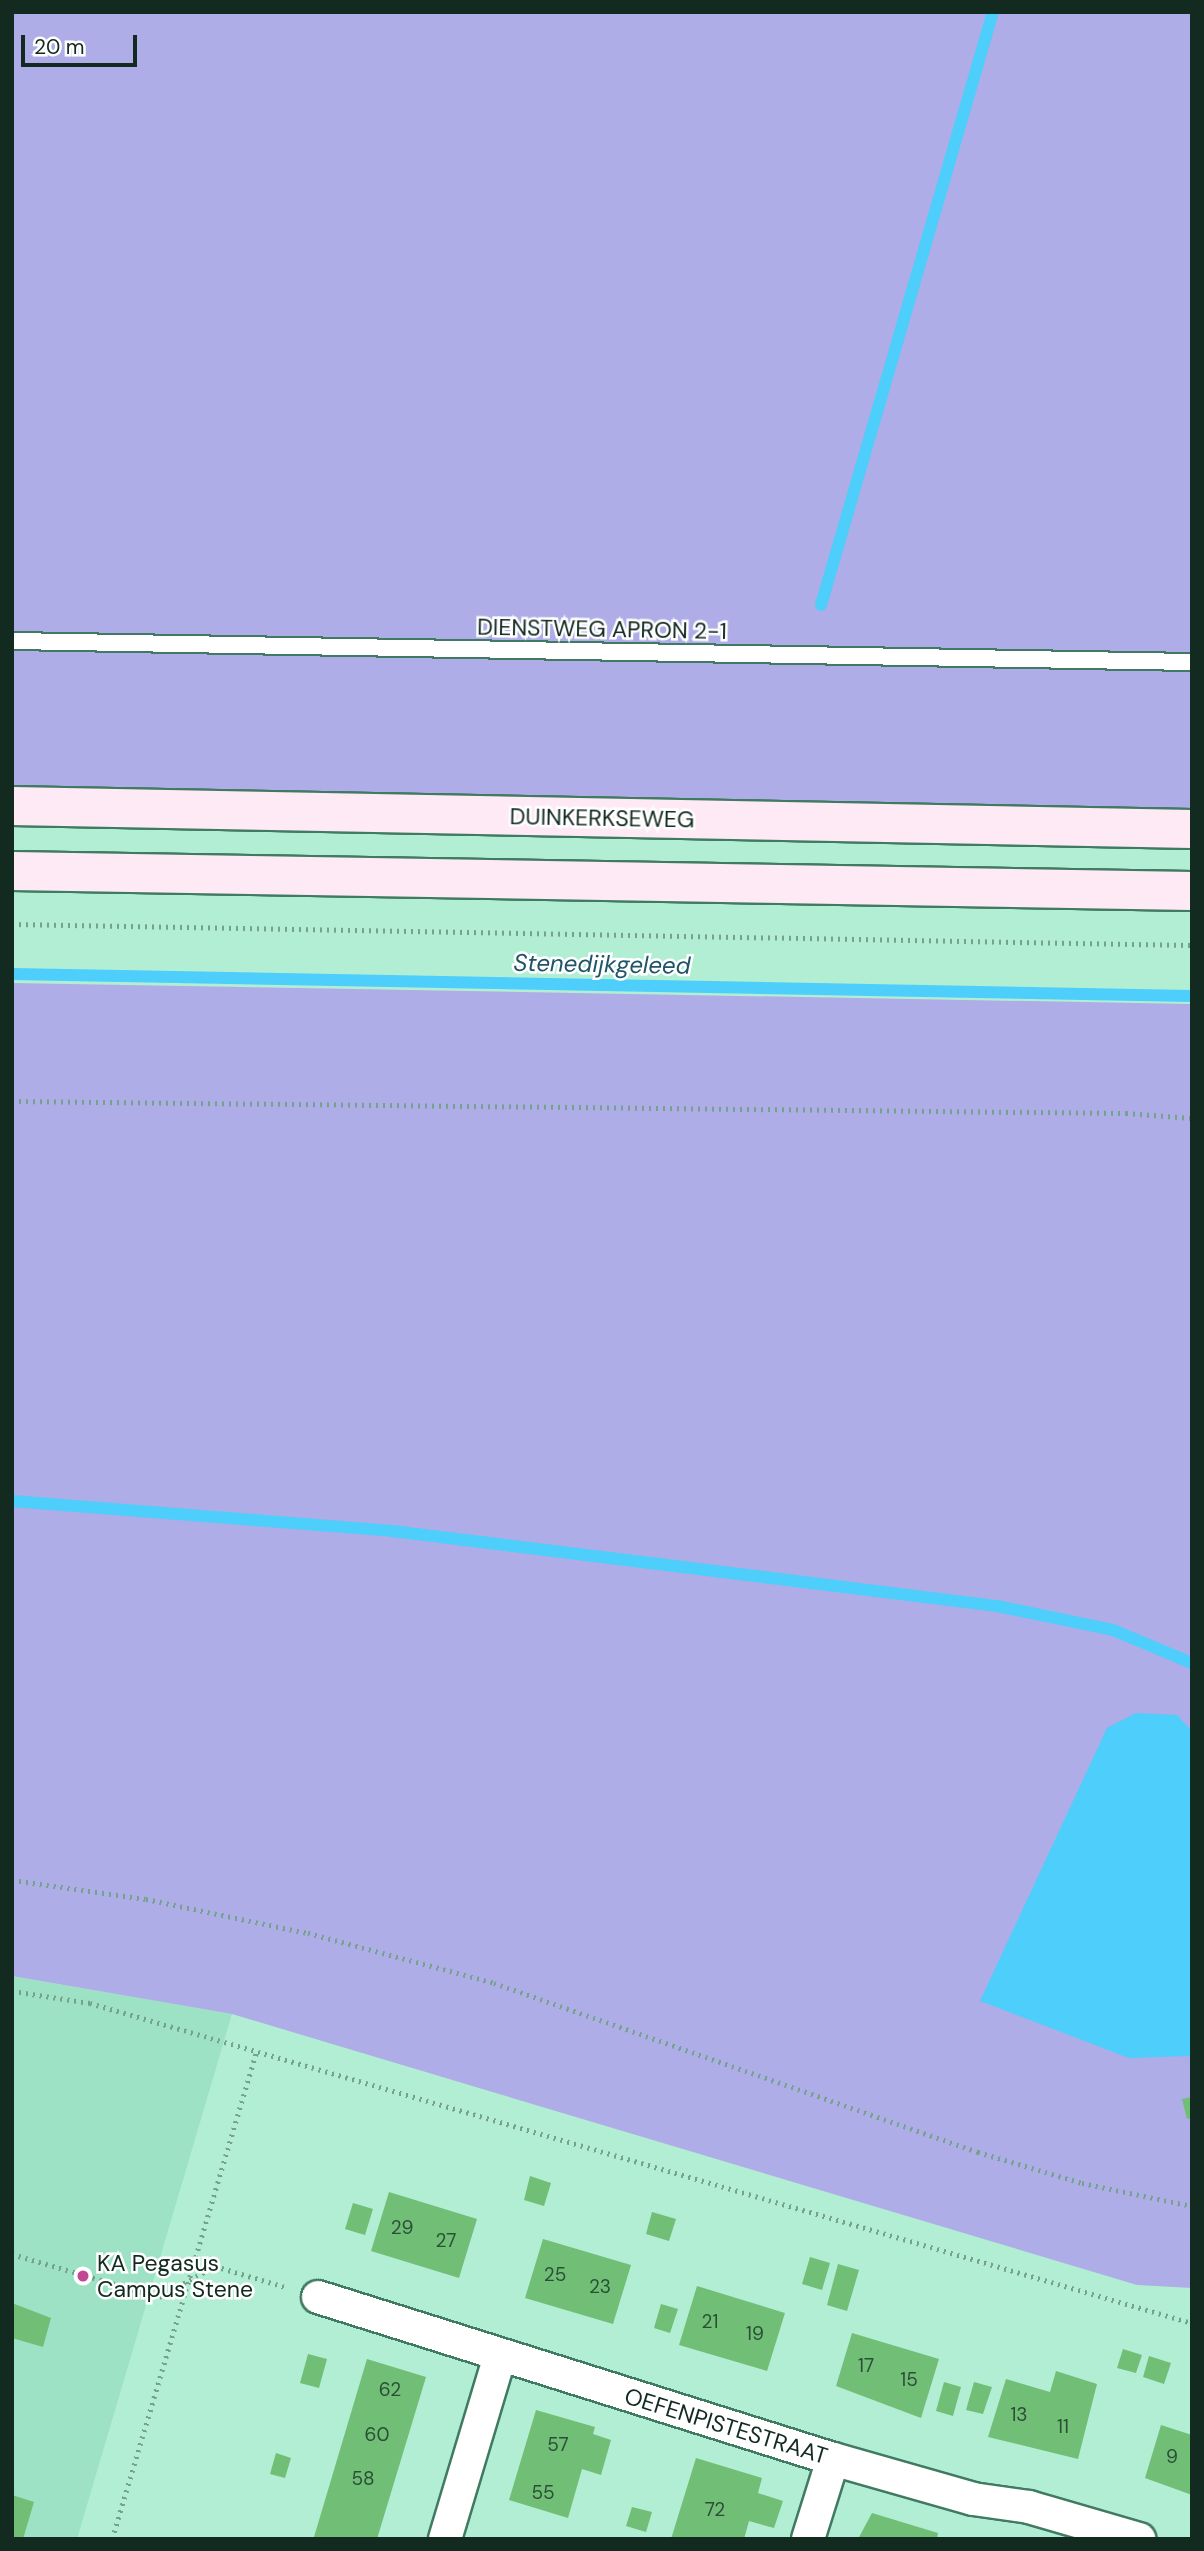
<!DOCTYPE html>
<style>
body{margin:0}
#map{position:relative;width:1204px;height:2551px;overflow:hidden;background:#b2eed3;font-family:"DM Sans",sans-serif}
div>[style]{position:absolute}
.built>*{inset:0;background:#9ee2c5}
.green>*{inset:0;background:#aeade7}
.water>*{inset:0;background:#4dcefb}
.stream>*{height:12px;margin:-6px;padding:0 6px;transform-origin:6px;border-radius:6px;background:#4dcefb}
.building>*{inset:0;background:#71be76}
.path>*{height:4.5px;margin-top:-2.25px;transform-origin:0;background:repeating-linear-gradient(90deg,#74a28d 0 2px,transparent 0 7px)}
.roads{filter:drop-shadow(2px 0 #417a62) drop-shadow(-2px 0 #417a62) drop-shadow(0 2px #417a62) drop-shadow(0 -2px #417a62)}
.lane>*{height:16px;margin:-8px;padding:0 8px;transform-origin:8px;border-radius:8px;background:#fff}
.street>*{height:32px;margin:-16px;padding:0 16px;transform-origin:16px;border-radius:16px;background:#fff}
.secondary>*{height:38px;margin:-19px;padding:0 19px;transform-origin:19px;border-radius:19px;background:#feeaf5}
.dots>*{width:19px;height:19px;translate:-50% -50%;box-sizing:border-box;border:4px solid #fff;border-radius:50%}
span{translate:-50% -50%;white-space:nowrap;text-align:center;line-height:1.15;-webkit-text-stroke:5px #fff;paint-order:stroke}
.number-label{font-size:19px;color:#2a4f36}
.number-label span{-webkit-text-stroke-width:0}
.street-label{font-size:23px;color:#122a20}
.poi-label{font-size:23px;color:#122a20}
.left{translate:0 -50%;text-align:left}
.water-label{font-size:24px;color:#205467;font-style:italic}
.frame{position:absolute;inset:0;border:14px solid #122a20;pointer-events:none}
.scale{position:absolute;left:21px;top:35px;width:116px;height:32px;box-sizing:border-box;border:4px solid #122a20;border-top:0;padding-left:9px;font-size:21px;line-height:24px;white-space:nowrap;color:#122a20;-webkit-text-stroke:5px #fff;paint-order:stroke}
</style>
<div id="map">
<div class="built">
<div style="clip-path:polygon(12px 1976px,232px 2014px,77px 2539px,12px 2539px)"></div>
</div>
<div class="green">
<div style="clip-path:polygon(12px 12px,1192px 12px,1192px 829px,12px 807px)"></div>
<div style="clip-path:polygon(12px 983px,1192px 1004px,1192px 2288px,1137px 2285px,232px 2014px,12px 1976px)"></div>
</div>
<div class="water">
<div style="clip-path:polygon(1136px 1713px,1177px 1715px,1192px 1731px,1192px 2056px,1129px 2058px,980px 2001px,1107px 1728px)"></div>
</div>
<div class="stream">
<div style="left:821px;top:605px;width:617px;rotate:-73.83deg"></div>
<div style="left:12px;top:974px;width:1180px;rotate:1.07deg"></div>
<div style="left:12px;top:1501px;width:381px;rotate:4.5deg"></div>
<div style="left:392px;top:1531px;width:610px;rotate:7.07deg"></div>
<div style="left:997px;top:1606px;width:118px;rotate:11.7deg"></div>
<div style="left:1113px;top:1630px;width:86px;rotate:22.7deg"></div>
</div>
<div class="building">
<div style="clip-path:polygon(1192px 2097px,1192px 2118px,1187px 2119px,1182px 2099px)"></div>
<div style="clip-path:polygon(530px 2176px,551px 2183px,544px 2206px,524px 2200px)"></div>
<div style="clip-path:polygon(389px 2192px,477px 2219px,459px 2278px,371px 2251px)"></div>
<div style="clip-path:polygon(353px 2203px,373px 2209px,365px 2235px,345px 2229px)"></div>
<div style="clip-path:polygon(652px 2212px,676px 2219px,669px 2241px,646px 2234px)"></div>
<div style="clip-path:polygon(543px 2239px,631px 2265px,613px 2324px,525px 2298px)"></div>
<div style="clip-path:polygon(810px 2257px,830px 2263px,822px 2290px,802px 2284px)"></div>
<div style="clip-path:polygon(838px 2264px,859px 2270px,847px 2311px,827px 2305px)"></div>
<div style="clip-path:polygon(697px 2286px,785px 2313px,767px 2371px,679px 2345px)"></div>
<div style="clip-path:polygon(12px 2303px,51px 2318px,43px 2347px,12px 2338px)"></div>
<div style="clip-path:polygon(661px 2304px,678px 2309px,670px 2333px,654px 2328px)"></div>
<div style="clip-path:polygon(852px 2333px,939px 2359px,921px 2418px,836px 2386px)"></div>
<div style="clip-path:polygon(1123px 2349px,1142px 2355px,1136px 2373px,1117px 2368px)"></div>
<div style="clip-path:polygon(308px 2354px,327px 2359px,319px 2388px,300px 2383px)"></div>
<div style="clip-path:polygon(1149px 2356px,1171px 2363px,1164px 2384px,1143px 2377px)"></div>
<div style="clip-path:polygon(367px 2359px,426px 2377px,377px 2539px,320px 2539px,314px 2537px)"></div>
<div style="clip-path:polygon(1056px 2371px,1097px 2384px,1078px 2459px,988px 2437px,1006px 2379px,1050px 2392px)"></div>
<div style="clip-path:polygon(944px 2382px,961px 2387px,953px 2416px,936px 2411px)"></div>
<div style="clip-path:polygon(974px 2382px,992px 2387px,983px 2414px,966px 2410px)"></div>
<div style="clip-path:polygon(536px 2410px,595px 2427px,593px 2434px,611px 2440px,601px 2475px,582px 2469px,568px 2518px,509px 2500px)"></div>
<div style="clip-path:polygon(1161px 2425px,1192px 2435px,1192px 2495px,1145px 2478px)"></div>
<div style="clip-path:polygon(276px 2453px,291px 2458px,285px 2478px,270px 2474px)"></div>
<div style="clip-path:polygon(696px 2458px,762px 2478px,758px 2493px,783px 2501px,774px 2528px,749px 2521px,744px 2539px,671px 2539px)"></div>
<div style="clip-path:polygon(12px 2495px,34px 2502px,23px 2539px,12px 2539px)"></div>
<div style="clip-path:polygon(632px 2507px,652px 2512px,646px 2532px,626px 2526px)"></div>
<div style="clip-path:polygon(872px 2513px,938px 2533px,937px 2539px,858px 2539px)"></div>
</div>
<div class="path">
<div style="left:12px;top:924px;width:1180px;rotate:1.02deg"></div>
<div style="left:12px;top:1101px;width:1114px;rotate:0.62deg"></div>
<div style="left:1126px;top:1113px;width:66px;rotate:4.3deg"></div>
<div style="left:12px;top:1880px;width:135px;rotate:8.1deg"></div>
<div style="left:146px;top:1899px;width:166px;rotate:11.9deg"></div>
<div style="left:308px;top:1933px;width:193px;rotate:15deg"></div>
<div style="left:494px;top:1983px;width:513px;rotate:19.25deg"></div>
<div style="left:978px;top:2152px;width:109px;rotate:16.6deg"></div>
<div style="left:1082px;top:2183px;width:112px;rotate:11.8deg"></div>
<div style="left:12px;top:1991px;width:79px;rotate:8.7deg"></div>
<div style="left:90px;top:2003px;width:1148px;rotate:16.19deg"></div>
<div style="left:12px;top:2254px;width:153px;rotate:16.3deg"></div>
<div style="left:159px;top:2297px;width:64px;rotate:-29deg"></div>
<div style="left:215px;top:2266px;width:73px;rotate:16.7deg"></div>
<div style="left:112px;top:2539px;width:507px;rotate:-73.5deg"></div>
</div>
<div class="roads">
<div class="lane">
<div style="left:12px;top:641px;width:1180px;rotate:1.02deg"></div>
</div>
<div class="street">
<div style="left:318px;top:2297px;width:540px;rotate:17.46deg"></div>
<div style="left:833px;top:2459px;width:146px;rotate:15.9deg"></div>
<div style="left:973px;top:2499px;width:57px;rotate:8.1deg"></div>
<div style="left:1029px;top:2507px;width:115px;rotate:16.2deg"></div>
<div style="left:445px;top:2539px;width:191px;rotate:-73.3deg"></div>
<div style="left:808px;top:2539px;width:84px;rotate:-72.6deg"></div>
</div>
<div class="secondary">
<div style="left:12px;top:806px;width:1180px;rotate:1.12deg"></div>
<div style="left:12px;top:871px;width:1180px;rotate:0.97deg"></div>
</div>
</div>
<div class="dots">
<div style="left:83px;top:2276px;background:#c34694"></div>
</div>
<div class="number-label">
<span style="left:402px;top:2228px">29</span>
<span style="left:446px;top:2241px">27</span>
<span style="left:555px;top:2275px">25</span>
<span style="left:600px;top:2287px">23</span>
<span style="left:710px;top:2322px">21</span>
<span style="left:755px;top:2334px">19</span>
<span style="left:866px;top:2366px">17</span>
<span style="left:909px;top:2380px">15</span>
<span style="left:390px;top:2390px">62</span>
<span style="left:1019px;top:2415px">13</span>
<span style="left:1063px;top:2427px">11</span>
<span style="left:377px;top:2435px">60</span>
<span style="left:558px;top:2445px">57</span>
<span style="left:1172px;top:2457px">9</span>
<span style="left:363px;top:2479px">58</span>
<span style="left:543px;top:2493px">55</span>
<span style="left:715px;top:2510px">72</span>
</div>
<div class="street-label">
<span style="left:602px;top:629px;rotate:1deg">DIENSTWEG APRON 2-1</span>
<span style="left:602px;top:818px;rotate:1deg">DUINKERKSEWEG</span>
<span style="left:726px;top:2426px;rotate:17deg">OEFENPISTESTRAAT</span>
</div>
<div class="poi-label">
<span class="left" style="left:97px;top:2276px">KA Pegasus<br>Campus Stene</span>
</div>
<div class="water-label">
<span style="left:602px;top:964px;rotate:1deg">Stenedijkgeleed</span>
</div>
<div class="frame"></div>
<div class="scale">20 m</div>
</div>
